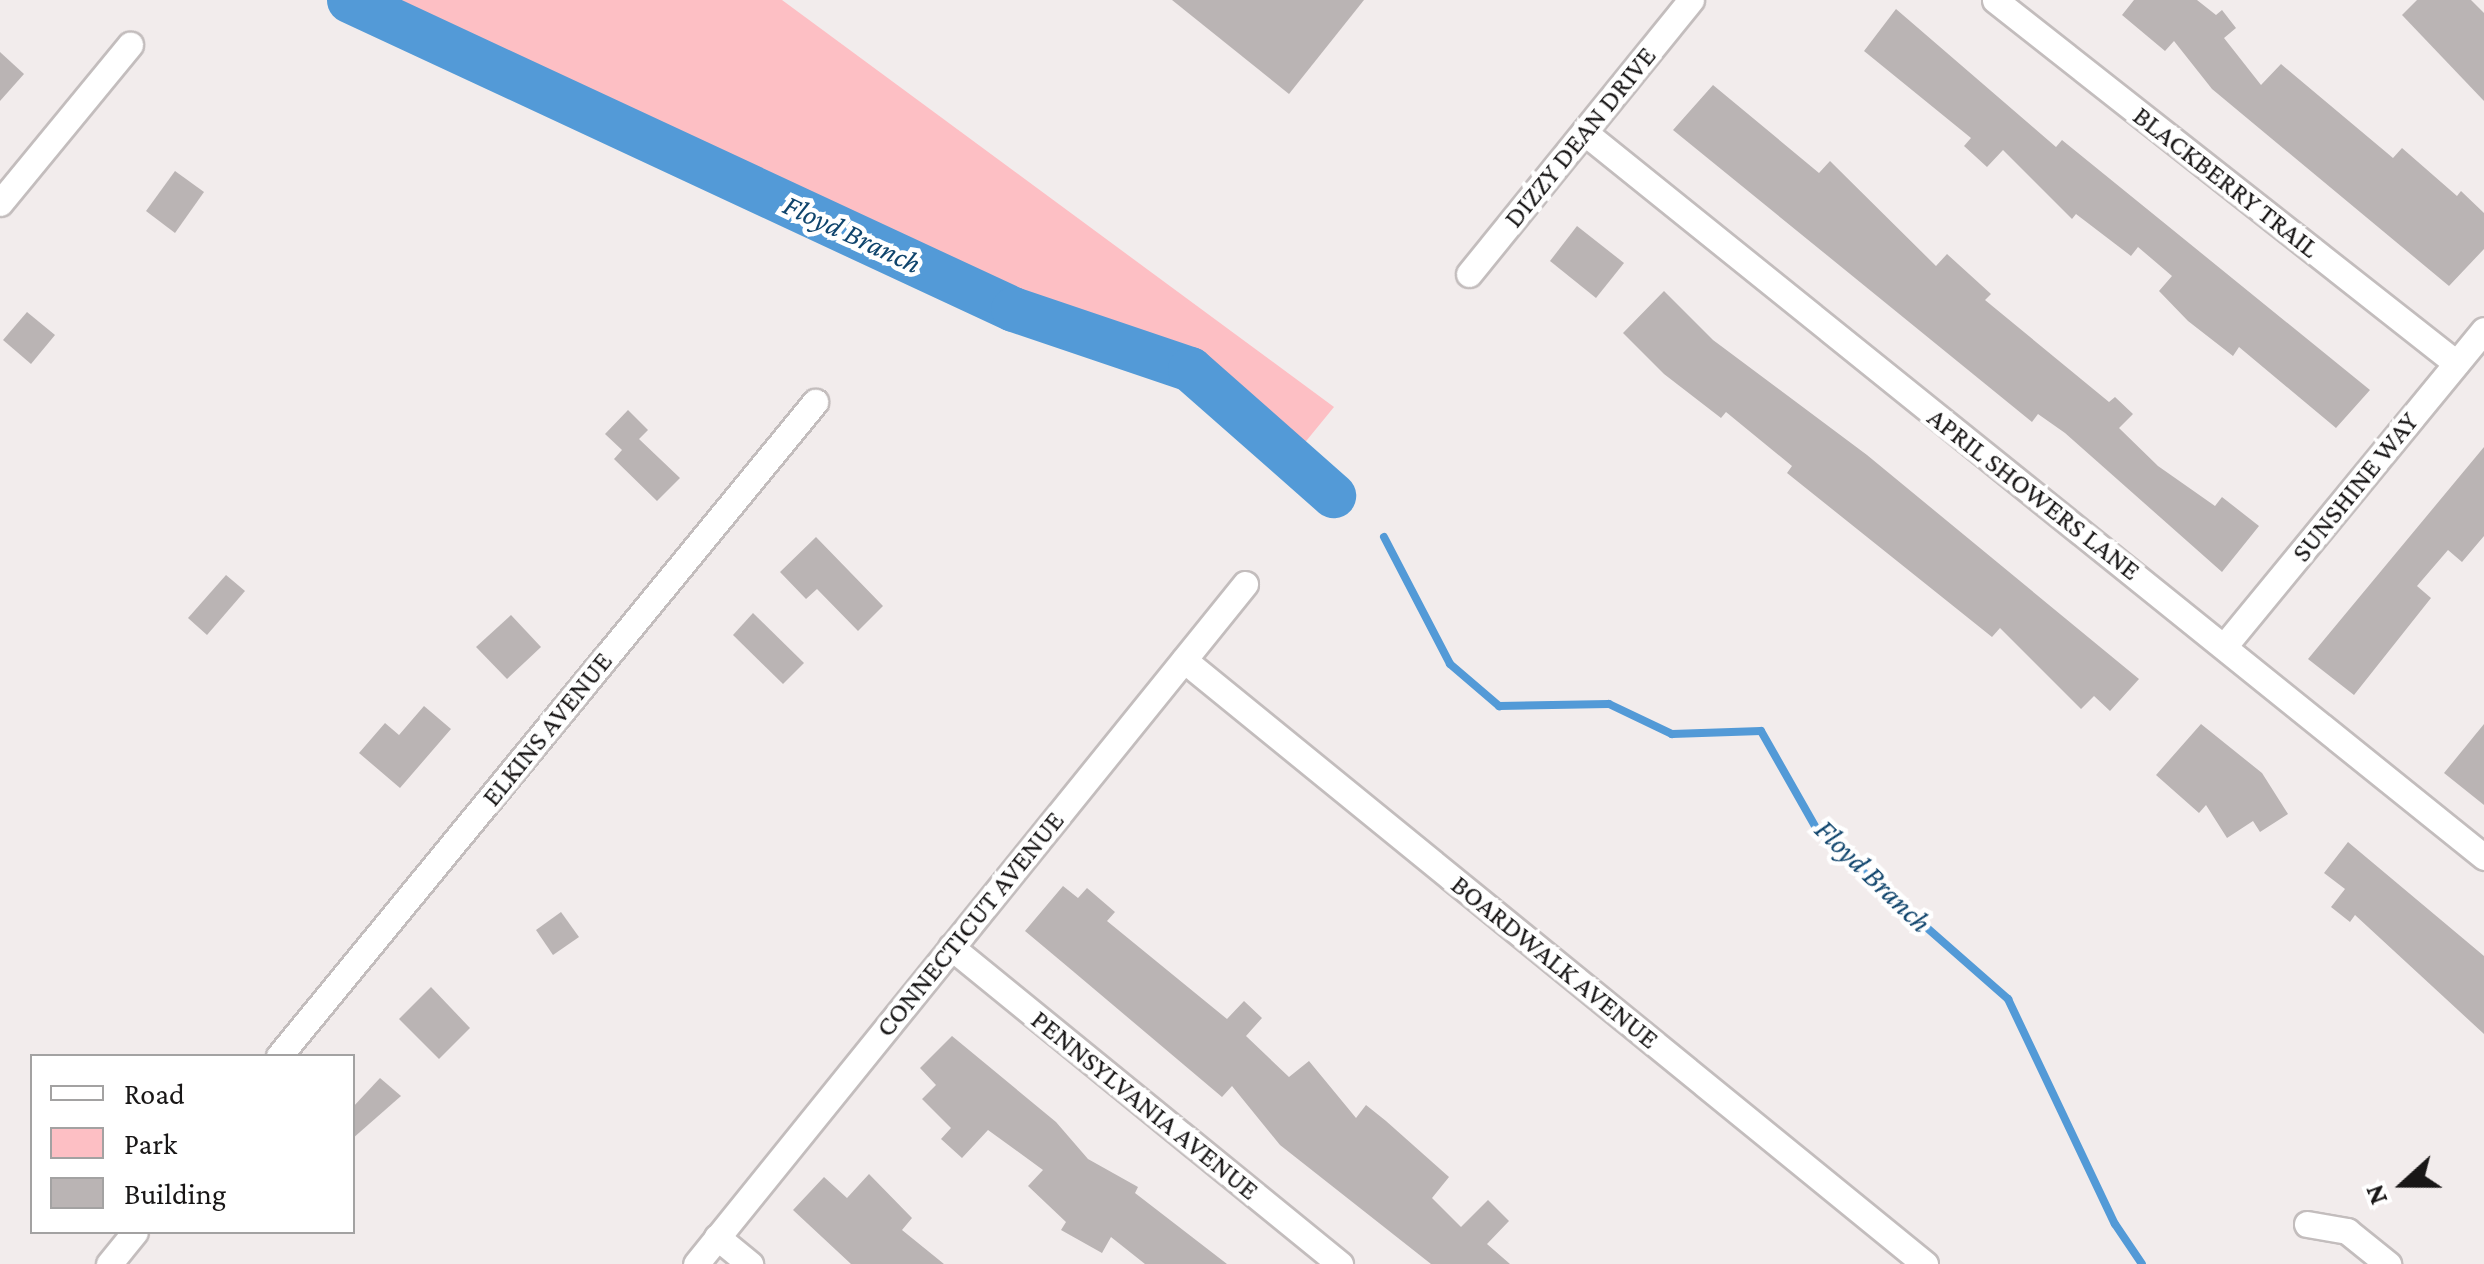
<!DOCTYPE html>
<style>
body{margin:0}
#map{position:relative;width:2484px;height:1264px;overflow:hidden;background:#f2ecec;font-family:"Crimson Pro",serif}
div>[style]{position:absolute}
.green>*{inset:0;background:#fdbfc4}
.stream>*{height:8px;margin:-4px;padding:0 4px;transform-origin:4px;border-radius:4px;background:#539ad7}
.river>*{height:45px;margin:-22.5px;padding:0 22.5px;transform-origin:22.5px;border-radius:22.5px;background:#539ad7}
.building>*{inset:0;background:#bab4b4}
.roads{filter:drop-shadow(2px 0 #c3bdbd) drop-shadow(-2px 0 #c3bdbd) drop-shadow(0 2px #c3bdbd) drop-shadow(0 -2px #c3bdbd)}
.minor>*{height:25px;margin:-12.5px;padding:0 12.5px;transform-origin:12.5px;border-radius:12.5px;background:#fff}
span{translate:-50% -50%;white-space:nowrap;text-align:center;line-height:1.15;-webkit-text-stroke:9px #fff;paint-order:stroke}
.street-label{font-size:28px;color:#181616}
.water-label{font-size:30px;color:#0f446c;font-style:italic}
.legend{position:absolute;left:30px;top:1054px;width:325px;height:180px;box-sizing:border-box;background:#fff;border:2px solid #a3a2a2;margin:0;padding:12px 18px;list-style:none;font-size:30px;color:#181616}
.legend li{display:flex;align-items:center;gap:20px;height:50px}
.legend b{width:50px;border:2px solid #a3a2a2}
.north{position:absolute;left:2354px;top:1134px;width:100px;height:100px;-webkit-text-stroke:8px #fff;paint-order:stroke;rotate:249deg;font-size:28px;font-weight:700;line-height:40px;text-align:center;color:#181616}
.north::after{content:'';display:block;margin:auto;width:35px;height:45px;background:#181616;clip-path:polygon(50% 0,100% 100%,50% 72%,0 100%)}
</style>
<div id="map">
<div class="green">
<div style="clip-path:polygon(354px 0,782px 0,1334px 407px,1289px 462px,1161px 371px,993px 309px)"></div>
</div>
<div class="stream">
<div style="left:1384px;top:537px;width:143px;rotate:62.5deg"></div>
<div style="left:1450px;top:664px;width:65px;rotate:40.6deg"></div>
<div style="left:1499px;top:706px;width:110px;rotate:-1deg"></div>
<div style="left:1609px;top:704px;width:70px;rotate:25.5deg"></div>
<div style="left:1672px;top:734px;width:89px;rotate:-1.9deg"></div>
<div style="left:1761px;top:731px;width:117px;rotate:60.4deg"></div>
<div style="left:1819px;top:833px;width:252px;rotate:41.3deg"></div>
<div style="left:2008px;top:999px;width:249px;rotate:64.6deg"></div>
<div style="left:2115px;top:1224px;width:48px;rotate:56deg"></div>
</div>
<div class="river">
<div style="left:349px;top:0;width:732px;rotate:24.96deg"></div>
<div style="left:1013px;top:309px;width:187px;rotate:18.7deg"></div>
<div style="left:1190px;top:369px;width:191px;rotate:41.4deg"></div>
</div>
<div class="building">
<div style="clip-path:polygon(1172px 0,1364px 0,1289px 94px)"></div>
<div style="clip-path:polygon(2134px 0,2197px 0,2216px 15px,2222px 10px,2236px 28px,2224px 38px,2261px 85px,2281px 64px,2393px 158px,2402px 148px,2457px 196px,2461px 191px,2484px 213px,2484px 249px,2449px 286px,2212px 89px,2174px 41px,2165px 51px,2122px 15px)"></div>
<div style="clip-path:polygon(2417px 0,2471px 0,2484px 13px,2484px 101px,2402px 15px)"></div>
<div style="clip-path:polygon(1896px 9px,2056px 147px,2062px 140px,2370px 390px,2336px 428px,2239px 347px,2233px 356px,2188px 321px,2159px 291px,2172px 276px,2138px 247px,2131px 256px,2076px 214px,2072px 219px,2003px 150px,1987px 167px,1964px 146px,1971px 138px,1864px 51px)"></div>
<div style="clip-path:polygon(0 52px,24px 74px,0 101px)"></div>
<div style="clip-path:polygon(1713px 85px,1819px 173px,1830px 161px,1936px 266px,1947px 254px,1991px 294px,1985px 300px,2109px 402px,2115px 397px,2133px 414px,2119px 428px,2158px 466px,2215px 506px,2222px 497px,2259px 526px,2222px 572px,2065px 433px,2038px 414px,2032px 422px,1673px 130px)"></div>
<div style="clip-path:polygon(175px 171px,204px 192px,175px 233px,146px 211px)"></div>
<div style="clip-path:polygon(1577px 226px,1624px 263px,1596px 298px,1550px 261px)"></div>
<div style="clip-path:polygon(1664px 291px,1713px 340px,1867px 455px,2139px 679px,2110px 711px,2094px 696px,2081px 709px,2000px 628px,1992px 637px,1787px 473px,1792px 466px,1726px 412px,1721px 418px,1664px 374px,1623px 333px)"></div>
<div style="clip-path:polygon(27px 312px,55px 335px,31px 364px,3px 340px)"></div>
<div style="clip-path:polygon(628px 410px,648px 430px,639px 439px,680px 478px,657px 501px,614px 459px,622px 450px,605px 434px)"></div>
<div style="clip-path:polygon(2484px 447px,2484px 536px,2462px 562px,2448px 550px,2417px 586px,2431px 598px,2354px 695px,2308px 659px)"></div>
<div style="clip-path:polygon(816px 537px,883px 606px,858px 631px,817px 589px,806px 599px,780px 572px)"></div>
<div style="clip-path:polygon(226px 575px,245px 591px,207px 635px,188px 618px)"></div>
<div style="clip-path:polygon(753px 613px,804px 663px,783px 684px,733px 635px)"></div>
<div style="clip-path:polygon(511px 615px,541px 647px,507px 679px,476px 647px)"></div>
<div style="clip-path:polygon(424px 706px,451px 729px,400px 788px,359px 753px,385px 723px,399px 735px)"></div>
<div style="clip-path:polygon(2201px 724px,2262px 773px,2288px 814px,2260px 832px,2253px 821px,2227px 838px,2206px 805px,2199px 813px,2156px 775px)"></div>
<div style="clip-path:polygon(2484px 724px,2484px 805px,2444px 773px)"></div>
<div style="clip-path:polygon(2348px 842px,2484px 956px,2484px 1034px,2355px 915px,2350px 922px,2331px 907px,2345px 889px,2324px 873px)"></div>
<div style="clip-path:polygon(1063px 886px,1078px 898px,1087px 888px,1115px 912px,1107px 921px,1227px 1019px,1244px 1001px,1262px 1018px,1246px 1036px,1289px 1077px,1309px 1061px,1356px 1118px,1366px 1105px,1386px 1121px,1449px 1177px,1432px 1198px,1461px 1227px,1488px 1200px,1509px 1221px,1487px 1244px,1510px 1264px,1431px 1264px,1280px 1145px,1232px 1086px,1222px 1097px,1068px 967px,1025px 931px)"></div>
<div style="clip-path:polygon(561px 912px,579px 937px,553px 955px,536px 930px)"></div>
<div style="clip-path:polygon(431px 987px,470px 1028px,439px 1059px,399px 1019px)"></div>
<div style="clip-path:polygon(952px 1036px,1056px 1122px,1088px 1159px,1138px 1187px,1135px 1193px,1227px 1264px,1145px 1264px,1111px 1237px,1102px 1253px,1061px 1230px,1066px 1222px,1028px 1186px,1043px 1170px,988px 1130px,962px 1158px,941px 1139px,951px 1128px,922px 1099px,936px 1085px,920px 1068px)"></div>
<div style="clip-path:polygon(380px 1078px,401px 1096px,352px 1139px,352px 1108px)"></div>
<div style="clip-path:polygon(869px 1174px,912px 1218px,902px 1230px,944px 1264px,851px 1264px,793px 1210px,824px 1177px,847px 1198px)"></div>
</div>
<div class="roads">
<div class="minor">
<div style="left:1995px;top:0;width:587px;rotate:38.22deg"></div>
<div style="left:1584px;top:132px;width:1156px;rotate:38.85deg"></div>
<div style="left:0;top:203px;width:205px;rotate:-50.6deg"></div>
<div style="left:1469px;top:274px;width:353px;rotate:-51deg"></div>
<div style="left:2226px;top:644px;width:406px;rotate:-50.6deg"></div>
<div style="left:1184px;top:660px;width:956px;rotate:39.18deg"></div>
<div style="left:951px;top:947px;width:502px;rotate:39.18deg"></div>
<div style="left:279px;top:1056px;width:846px;rotate:-50.66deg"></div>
<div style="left:2307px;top:1224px;width:41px;rotate:9.9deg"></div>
<div style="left:2347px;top:1231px;width:53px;rotate:38.8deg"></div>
<div style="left:717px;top:1237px;width:43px;rotate:39.3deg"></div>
<div style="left:109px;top:1264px;width:41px;rotate:-50.9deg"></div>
<div style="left:696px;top:1264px;width:874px;rotate:-51.08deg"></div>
</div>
</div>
<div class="street-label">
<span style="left:1580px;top:137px;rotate:-51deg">DIZZY DEAN DRIVE</span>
<span style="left:2226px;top:182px;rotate:38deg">BLACKBERRY TRAIL</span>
<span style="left:2355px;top:487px;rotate:-51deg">SUNSHINE WAY</span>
<span style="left:2034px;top:494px;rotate:38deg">APRIL SHOWERS LANE</span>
<span style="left:547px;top:729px;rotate:-51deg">ELKINS AVENUE</span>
<span style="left:970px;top:924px;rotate:-51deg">CONNECTICUT AVENUE</span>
<span style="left:1555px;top:962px;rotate:39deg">BOARDWALK AVENUE</span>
<span style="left:1145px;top:1105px;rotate:39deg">PENNSYLVANIA AVENUE</span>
</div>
<div class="water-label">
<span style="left:852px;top:234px;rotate:25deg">Floyd Branch</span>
<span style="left:1873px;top:876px;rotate:44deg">Floyd Branch</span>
</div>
<ul class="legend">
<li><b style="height:12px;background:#fff"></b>Road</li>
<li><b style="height:28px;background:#fdbfc4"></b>Park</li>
<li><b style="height:28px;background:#bab4b4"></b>Building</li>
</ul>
<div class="north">N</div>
</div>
